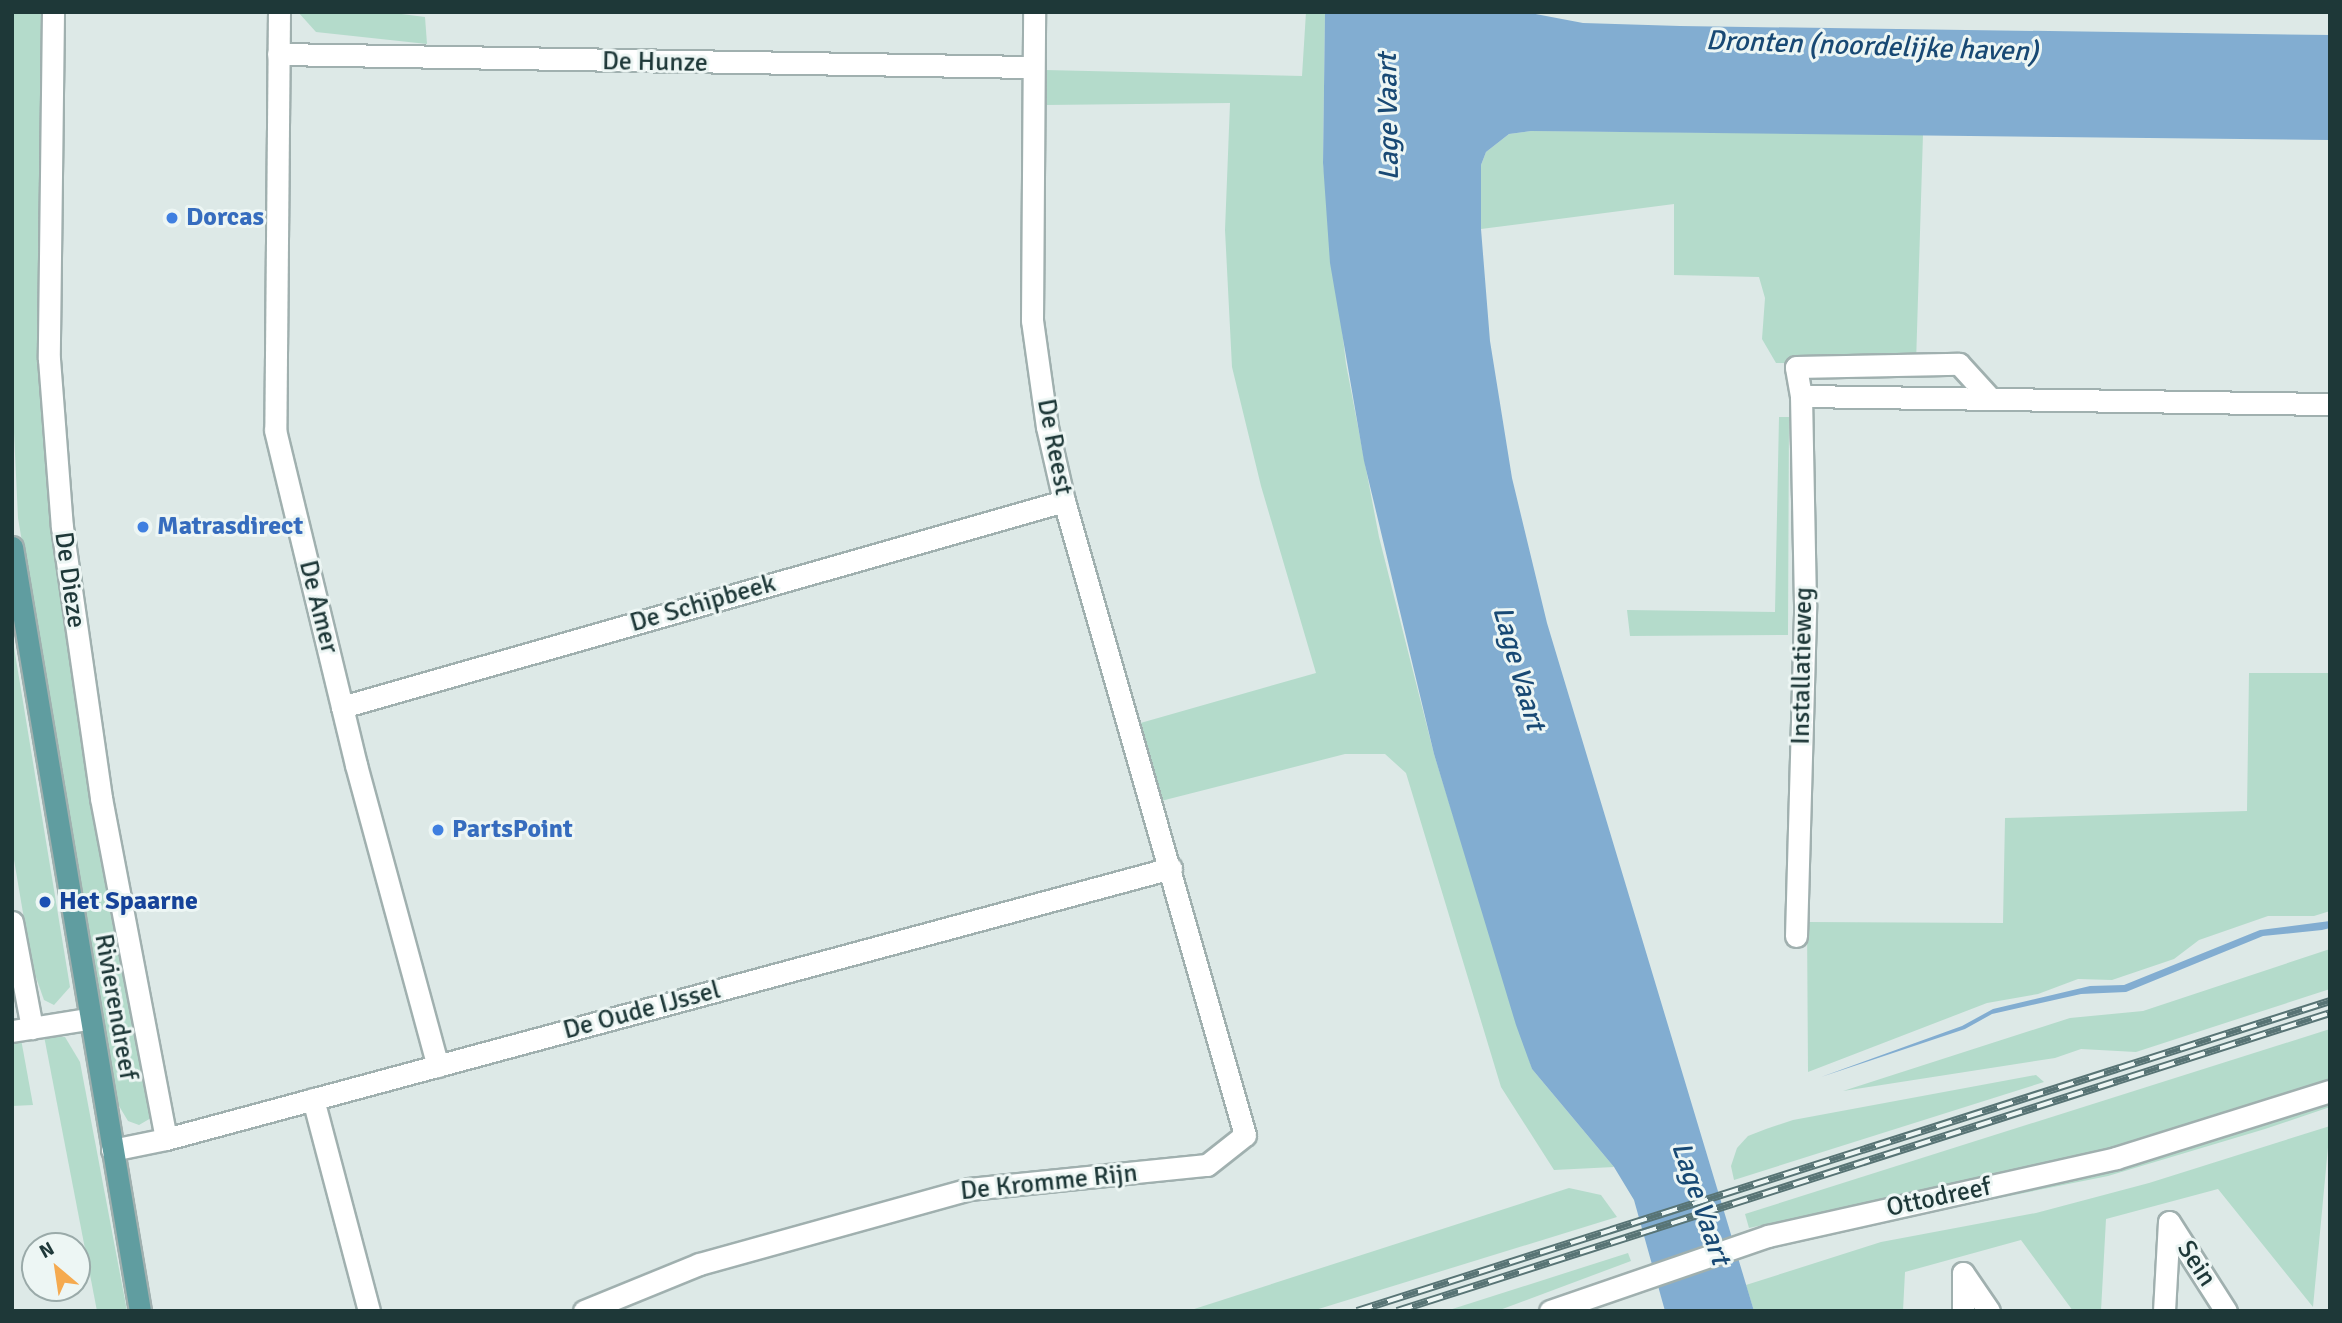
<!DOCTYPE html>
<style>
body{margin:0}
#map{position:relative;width:2342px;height:1323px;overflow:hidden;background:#dde9e7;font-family:Signika,sans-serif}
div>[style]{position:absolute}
.green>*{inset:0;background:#b4dbcb}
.water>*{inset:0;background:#82add1}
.roads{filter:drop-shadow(2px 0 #a0b0af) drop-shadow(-2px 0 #a0b0af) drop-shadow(0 2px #a0b0af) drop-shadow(0 -2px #a0b0af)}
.minor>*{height:21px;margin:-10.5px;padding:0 10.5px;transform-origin:10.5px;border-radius:10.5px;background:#fff}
.major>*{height:21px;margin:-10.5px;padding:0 10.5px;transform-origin:10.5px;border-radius:10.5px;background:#609da0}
.rail>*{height:8px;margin-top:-4px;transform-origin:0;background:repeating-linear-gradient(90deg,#edf6f4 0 16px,#587475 0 32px);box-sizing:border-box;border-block:2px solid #587475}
.dots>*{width:19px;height:19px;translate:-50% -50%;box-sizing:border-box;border:4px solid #edf6f4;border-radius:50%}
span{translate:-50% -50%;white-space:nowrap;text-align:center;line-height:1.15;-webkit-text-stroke:6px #edf6f4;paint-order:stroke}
.street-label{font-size:26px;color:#1e3838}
.shop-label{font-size:26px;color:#366cbe;font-weight:700}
.left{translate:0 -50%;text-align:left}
.transit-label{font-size:26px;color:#164399;font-weight:700}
.water-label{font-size:28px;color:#184974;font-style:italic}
.frame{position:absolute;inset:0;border:14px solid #1e3838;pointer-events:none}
.north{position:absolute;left:21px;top:1232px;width:70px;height:70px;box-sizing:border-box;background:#edf6f4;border:2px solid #9aaaa9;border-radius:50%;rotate:331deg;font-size:19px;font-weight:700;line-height:28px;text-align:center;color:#1e3838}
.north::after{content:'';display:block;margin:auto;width:24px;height:32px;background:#f5aa4f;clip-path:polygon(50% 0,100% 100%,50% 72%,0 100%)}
</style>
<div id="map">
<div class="green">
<div style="clip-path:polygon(12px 12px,46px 12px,57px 548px,151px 1095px,151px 1118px,139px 1125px,128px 1121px,116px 1101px,18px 518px,12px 390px)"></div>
<div style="clip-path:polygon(298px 12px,386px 12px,425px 17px,427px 44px,316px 32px)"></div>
<div style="clip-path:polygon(1306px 12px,1325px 12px,1323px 163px,1346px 364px,1379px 537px,1434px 754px,1532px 1069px,1614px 1167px,1554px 1170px,1501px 1087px,1406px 773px,1385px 754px,1345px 754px,1161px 801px,1137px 724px,1316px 673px,1261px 486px,1232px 367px,1225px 230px,1230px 103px,1045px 105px,1045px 70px,1302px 76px)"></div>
<div style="clip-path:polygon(1531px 131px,1923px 134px,1916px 364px,1776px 363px,1762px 339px,1765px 298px,1759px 277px,1674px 275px,1674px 204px,1481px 229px,1481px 165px,1486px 152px,1509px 134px)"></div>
<div style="clip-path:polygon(1779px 417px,1789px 417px,1788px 635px,1630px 636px,1627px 610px,1775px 612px)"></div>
<div style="clip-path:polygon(12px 635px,70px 987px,54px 1005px,44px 1000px,32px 966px,12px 848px)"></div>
<div style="clip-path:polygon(2249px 673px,2330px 673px,2330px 911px,2314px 916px,2268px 916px,2199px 940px,2174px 959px,2112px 980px,2078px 979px,2038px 994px,1987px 1003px,1808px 1072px,1807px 922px,2003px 923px,2005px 818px,2247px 811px)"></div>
<div style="clip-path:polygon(2330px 949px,2330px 989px,2136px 1052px,2081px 1049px,2055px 1058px,1843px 1091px,2070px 1018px,2143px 1011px)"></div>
<div style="clip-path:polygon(2330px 1029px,2330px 1080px,2092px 1154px,1749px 1228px,1745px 1214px)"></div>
<div style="clip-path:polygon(44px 1036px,65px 1037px,80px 1062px,127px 1311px,97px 1311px)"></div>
<div style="clip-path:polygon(21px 1039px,33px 1105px,12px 1106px,12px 1041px)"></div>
<div style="clip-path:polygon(2036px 1075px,2044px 1082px,1734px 1180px,1731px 1166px,1737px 1148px,1748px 1136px,1766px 1129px,1793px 1120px)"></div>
<div style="clip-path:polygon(2330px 1101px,2330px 1107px,2265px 1129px,2108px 1176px,1821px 1234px,2150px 1158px)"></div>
<div style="clip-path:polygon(2330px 1126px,2313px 1307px,2218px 1189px,2106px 1219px,2101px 1311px,2073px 1311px,2021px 1240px,1905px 1272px,1903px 1311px,1754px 1311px,1746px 1285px,1881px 1242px,2036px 1213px,2149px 1183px)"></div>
<div style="clip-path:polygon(1569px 1188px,1601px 1195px,1617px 1217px,1312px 1311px,1188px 1311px)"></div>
<div style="clip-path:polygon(1628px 1253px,1631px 1261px,1497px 1311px,1446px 1311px)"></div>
</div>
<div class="water">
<div style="clip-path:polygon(1325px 12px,1525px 12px,1583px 23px,1680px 26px,2330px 35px,2330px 140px,1531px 131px,1509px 134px,1486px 152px,1481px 165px,1481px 229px,1490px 341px,1512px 478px,1547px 623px,1754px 1311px,1665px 1311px,1634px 1200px,1614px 1167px,1532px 1069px,1516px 1025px,1434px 754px,1364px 461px,1330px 263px,1323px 163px)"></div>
<div style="clip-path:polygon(2330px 921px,2330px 928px,2322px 930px,2263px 936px,2126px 992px,2081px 994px,1992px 1014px,1965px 1029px,1821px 1077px,1962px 1026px,1993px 1009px,2090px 986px,2124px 985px,2260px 930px)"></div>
</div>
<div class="roads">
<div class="minor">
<div style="left:53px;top:12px;width:347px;rotate:90.7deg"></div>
<div style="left:49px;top:359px;width:169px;rotate:85.6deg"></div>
<div style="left:62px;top:527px;width:274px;rotate:81.8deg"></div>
<div style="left:101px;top:798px;width:347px;rotate:79.2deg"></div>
<div style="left:279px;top:12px;width:418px;rotate:90.5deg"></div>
<div style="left:275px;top:430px;width:345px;rotate:76.4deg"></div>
<div style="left:356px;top:765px;width:312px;rotate:74.8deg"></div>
<div style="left:278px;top:54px;width:755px;rotate:0.99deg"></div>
<div style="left:1801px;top:396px;width:529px;rotate:0.87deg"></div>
<div style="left:342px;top:707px;width:751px;rotate:-15.92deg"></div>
<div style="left:12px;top:922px;width:108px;rotate:79.3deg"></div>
<div style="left:1796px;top:936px;width:332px;rotate:-88.4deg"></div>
<div style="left:1805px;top:604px;width:208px;rotate:-91.1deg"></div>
<div style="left:1801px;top:396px;width:29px;rotate:-100deg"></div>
<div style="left:1796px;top:367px;width:163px;rotate:-1.1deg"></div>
<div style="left:1959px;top:364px;width:47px;rotate:47.6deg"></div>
<div style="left:12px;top:1031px;width:77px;rotate:-9deg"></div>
<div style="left:313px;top:1099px;width:219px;rotate:75.2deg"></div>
<div style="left:112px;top:1150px;width:55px;rotate:-11.5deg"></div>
<div style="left:166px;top:1139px;width:1041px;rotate:-15.09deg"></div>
<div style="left:584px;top:1311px;width:124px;rotate:-22.2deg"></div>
<div style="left:699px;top:1264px;width:280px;rotate:-15.5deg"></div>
<div style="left:969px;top:1189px;width:239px;rotate:-5.8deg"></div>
<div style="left:1207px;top:1165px;width:48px;rotate:-38.3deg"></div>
<div style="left:1245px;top:1135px;width:659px;rotate:-105.93deg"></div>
<div style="left:1064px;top:501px;width:76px;rotate:-102.9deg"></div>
<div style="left:1047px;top:427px;width:108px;rotate:-98deg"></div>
<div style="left:1032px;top:320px;width:308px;rotate:-89.6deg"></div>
<div style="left:1550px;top:1311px;width:231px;rotate:-19deg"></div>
<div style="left:1768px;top:1236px;width:357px;rotate:-12.6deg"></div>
<div style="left:2116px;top:1158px;width:224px;rotate:-17.4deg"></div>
<div style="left:1963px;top:1311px;width:38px;rotate:-90deg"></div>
<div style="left:1963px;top:1273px;width:46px;rotate:55.6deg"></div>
<div style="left:2164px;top:1311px;width:89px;rotate:-86.8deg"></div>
<div style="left:2169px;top:1222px;width:106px;rotate:57.4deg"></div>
</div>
<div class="major">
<div style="left:12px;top:547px;width:775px;rotate:80.49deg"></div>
</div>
</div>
<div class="rail">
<div style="left:1357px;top:1311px;width:1021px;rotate:-17.67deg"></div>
<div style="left:1397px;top:1311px;width:979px;rotate:-17.71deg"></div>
</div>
<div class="dots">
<div style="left:172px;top:218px;background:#3f7fe0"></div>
<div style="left:143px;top:527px;background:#3f7fe0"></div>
<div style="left:438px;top:830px;background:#3f7fe0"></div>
<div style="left:45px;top:902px;background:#1a4fb4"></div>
</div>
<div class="street-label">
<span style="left:655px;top:63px;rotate:1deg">De Hunze</span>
<span style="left:1054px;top:447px;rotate:79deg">De Reest</span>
<span style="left:69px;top:580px;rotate:82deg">De Dieze</span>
<span style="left:703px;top:604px;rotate:-16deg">De Schipbeek</span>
<span style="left:318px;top:607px;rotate:76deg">De Amer</span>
<span style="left:1803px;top:666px;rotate:-89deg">Installatieweg</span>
<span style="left:115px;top:1007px;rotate:80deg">Rivierendreef</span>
<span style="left:642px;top:1011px;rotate:-15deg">De Oude IJssel</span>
<span style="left:1049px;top:1183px;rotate:-6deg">De Kromme Rijn</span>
<span style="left:1939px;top:1198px;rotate:-12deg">Ottodreef</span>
<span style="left:2196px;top:1264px;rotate:57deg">Sein</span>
</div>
<div class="shop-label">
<span class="left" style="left:186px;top:218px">Dorcas</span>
<span class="left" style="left:157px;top:527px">Matrasdirect</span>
<span class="left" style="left:452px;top:830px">PartsPoint</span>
</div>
<div class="transit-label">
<span class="left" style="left:59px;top:902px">Het Spaarne</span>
</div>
<div class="water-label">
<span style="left:1872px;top:46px;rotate:2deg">Dronten (noordelijke haven)</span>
<span style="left:1388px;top:117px;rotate:-91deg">Lage Vaart</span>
<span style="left:1519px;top:668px;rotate:74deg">Lage Vaart</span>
<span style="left:1701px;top:1203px;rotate:71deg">Lage Vaart</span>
</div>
<div class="frame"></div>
<div class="north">N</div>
</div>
